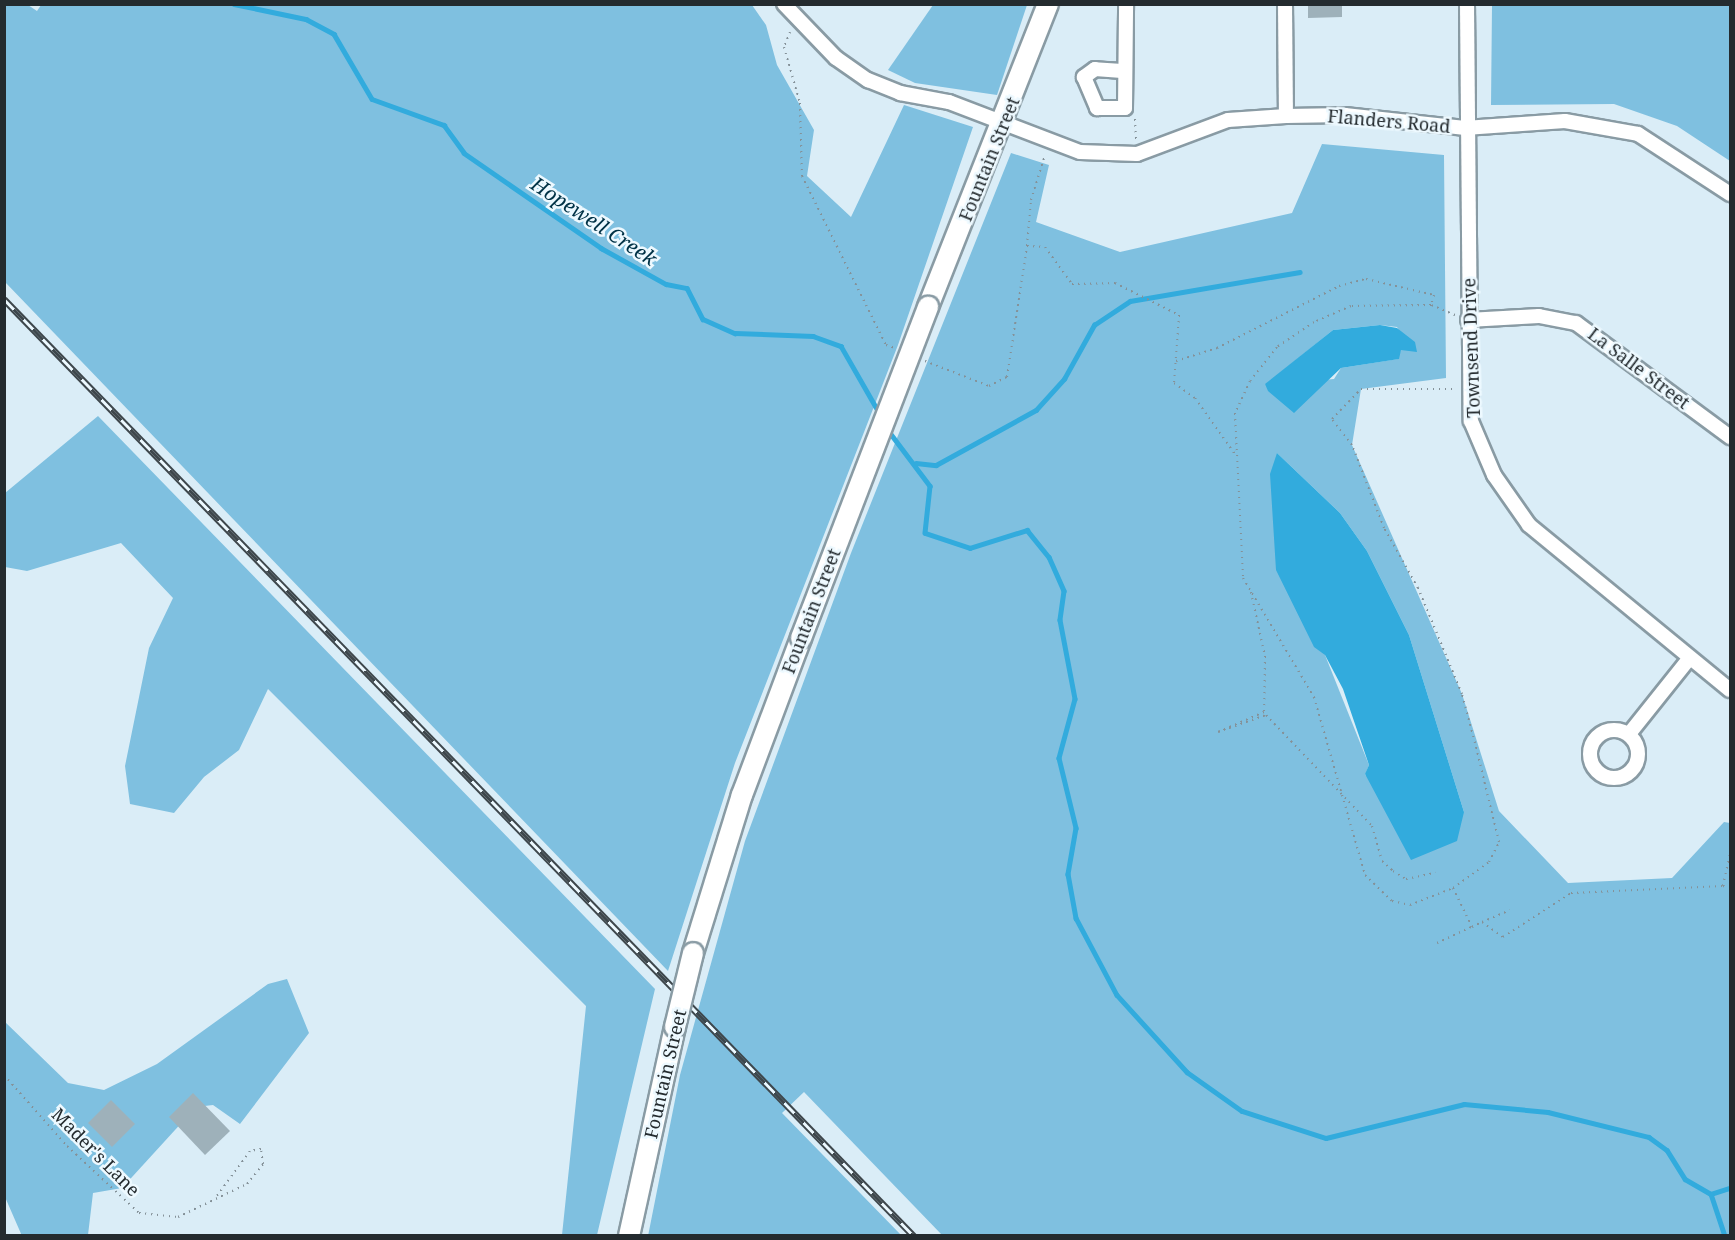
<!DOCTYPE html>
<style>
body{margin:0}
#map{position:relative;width:1735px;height:1240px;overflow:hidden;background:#daedf7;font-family:"Noto Serif",serif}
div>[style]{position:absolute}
.green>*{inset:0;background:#7fc0e0}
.water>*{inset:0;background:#32abdd}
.stream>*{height:4.5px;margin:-2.25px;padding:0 2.25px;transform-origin:2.25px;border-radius:2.25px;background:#32abdd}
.building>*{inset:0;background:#9eb1ba}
.path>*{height:2px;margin-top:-1px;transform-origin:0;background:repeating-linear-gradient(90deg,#849198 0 1.5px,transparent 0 6px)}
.roads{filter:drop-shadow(2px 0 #899ba4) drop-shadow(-2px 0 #899ba4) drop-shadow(0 2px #899ba4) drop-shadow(0 -2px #899ba4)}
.street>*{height:14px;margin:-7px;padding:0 7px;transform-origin:7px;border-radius:7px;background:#fff}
.street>.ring{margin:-7px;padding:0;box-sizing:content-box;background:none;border:14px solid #fff;border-radius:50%}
.secondary>*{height:20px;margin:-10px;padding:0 10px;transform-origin:10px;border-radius:10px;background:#fff}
.rail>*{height:7px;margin-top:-3.5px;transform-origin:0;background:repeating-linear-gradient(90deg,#edf9ff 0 14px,#3e474c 0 28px);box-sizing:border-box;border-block:2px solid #3e474c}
.bridges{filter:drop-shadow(2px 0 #899ba4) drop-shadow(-2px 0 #899ba4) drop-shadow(0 2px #899ba4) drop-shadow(0 -2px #899ba4)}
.secondary-bridge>*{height:20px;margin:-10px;padding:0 10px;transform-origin:10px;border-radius:10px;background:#fff}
span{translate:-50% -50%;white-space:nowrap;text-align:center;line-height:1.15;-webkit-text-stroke:5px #edf9ff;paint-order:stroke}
.street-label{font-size:18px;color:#242b2f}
.water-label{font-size:20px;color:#003246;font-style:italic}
.frame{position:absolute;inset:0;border:6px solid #242b2f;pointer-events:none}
</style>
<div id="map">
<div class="green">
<div style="clip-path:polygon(41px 5px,752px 5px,766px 25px,777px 65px,814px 130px,807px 176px,851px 217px,904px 105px,973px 127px,898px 345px,735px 763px,668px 971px,5px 282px,5px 5px,28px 5px,37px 11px)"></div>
<div style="clip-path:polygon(933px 5px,1027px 5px,997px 95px,915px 83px,888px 70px)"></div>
<div style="clip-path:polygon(1492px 5px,1730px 5px,1730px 161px,1677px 126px,1614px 104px,1491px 105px)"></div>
<div style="clip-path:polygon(evenodd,1322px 144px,1444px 155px,1446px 378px,1361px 389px,1352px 445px,1462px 694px,1499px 811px,1568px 883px,1672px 878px,1724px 822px,1730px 823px,1730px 1235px,942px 1235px,804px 1092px,782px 1113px,901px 1235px,648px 1236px,680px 1075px,745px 841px,851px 553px,1011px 153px,1049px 165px,1036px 222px,1120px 252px,1292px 213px,1322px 144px,1380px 325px,1397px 327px,1404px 338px,1398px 359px,1341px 368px,1334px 379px,1265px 385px,1333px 330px,1380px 325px,1322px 144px,1277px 453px,1340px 513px,1367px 551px,1409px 635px,1464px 812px,1365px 775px,1369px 765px,1325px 655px,1277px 453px)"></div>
<div style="clip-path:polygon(98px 416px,655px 989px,597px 1235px,562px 1235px,586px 1006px,268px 689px,239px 750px,204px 777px,174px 813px,130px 804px,125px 766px,149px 648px,173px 598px,121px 543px,27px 571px,5px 567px,5px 493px)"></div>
<div style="clip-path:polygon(287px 979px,309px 1033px,240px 1124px,213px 1105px,196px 1107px,122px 1188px,93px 1193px,88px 1235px,22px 1236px,5px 1197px,4px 1021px,68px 1083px,104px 1090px,157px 1064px,268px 984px)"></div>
</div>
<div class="water">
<div style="clip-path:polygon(1380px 325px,1397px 328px,1415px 342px,1417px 352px,1401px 350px,1399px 359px,1341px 368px,1294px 413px,1268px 391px,1265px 384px,1333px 330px)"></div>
<div style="clip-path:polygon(1277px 453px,1340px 513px,1367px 551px,1409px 635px,1464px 812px,1457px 841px,1411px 860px,1365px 774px,1369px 765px,1343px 689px,1325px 655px,1314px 647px,1276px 570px,1270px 474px)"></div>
</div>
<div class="stream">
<div style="left:234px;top:4px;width:74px;rotate:11.8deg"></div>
<div style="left:306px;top:19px;width:32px;rotate:28deg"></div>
<div style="left:334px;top:34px;width:75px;rotate:59.7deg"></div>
<div style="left:372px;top:99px;width:77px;rotate:19.9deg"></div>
<div style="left:444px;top:125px;width:34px;rotate:54deg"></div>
<div style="left:464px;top:153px;width:167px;rotate:34.7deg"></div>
<div style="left:601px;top:248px;width:74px;rotate:29deg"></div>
<div style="left:666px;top:284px;width:21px;rotate:11deg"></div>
<div style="left:687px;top:288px;width:35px;rotate:63deg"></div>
<div style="left:703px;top:319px;width:35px;rotate:24deg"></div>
<div style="left:735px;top:333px;width:78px;rotate:2.2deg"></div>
<div style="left:813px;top:336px;width:30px;rotate:20deg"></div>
<div style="left:841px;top:346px;width:78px;rotate:60.2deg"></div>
<div style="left:888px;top:430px;width:70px;rotate:53.1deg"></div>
<div style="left:930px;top:486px;width:47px;rotate:96.1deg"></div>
<div style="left:925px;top:533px;width:47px;rotate:18.4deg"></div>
<div style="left:970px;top:548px;width:60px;rotate:-17.5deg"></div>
<div style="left:1027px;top:530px;width:35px;rotate:51deg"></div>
<div style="left:1049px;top:557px;width:37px;rotate:66deg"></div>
<div style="left:1064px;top:591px;width:29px;rotate:98deg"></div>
<div style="left:1060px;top:620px;width:80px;rotate:79.2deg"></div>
<div style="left:1075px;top:699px;width:61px;rotate:105.2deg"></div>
<div style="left:1059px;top:758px;width:72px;rotate:76.3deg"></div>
<div style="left:1076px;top:828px;width:47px;rotate:99.9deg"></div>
<div style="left:1068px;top:874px;width:45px;rotate:79.7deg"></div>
<div style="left:1076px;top:918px;width:87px;rotate:62deg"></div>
<div style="left:1117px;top:995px;width:104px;rotate:47.7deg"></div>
<div style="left:1187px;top:1072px;width:67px;rotate:35.3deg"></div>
<div style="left:1242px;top:1111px;width:88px;rotate:17.8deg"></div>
<div style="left:1326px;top:1138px;width:142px;rotate:-13.8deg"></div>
<div style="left:1464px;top:1104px;width:84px;rotate:5.4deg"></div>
<div style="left:1548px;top:1112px;width:104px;rotate:13.9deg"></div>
<div style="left:1649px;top:1137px;width:22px;rotate:36deg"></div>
<div style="left:1667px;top:1150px;width:34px;rotate:58deg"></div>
<div style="left:1685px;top:1179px;width:30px;rotate:30deg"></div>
<div style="left:1711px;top:1194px;width:20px;rotate:-18deg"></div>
<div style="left:916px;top:463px;width:20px;rotate:6deg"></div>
<div style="left:936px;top:465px;width:114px;rotate:-28.8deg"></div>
<div style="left:1036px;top:410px;width:42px;rotate:-47.9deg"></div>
<div style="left:1064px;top:379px;width:62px;rotate:-60.9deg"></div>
<div style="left:1094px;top:325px;width:43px;rotate:-33.7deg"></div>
<div style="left:1130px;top:301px;width:172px;rotate:-9.7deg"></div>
<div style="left:1711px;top:1194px;width:44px;rotate:71.6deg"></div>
</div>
<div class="building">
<div style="clip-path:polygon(1308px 4px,1342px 4px,1342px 17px,1308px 18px)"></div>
<div style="clip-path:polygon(193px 1093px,230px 1131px,205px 1155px,169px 1117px)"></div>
<div style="clip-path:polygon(111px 1100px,135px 1124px,112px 1147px,88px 1123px)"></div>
</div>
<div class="path">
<div style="left:790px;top:32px;width:16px;rotate:112deg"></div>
<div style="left:784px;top:47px;width:58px;rotate:74.1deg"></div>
<div style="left:800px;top:103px;width:73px;rotate:88.4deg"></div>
<div style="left:802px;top:176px;width:189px;rotate:63.6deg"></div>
<div style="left:886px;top:345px;width:9px;rotate:18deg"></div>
<div style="left:1135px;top:119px;width:21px;rotate:87deg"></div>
<div style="left:1027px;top:246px;width:46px;rotate:-85deg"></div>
<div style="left:1031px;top:200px;width:47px;rotate:-72.7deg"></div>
<div style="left:1455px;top:315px;width:26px;rotate:-157deg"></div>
<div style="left:1431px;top:305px;width:80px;rotate:179.3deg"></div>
<div style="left:1351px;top:306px;width:40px;rotate:156.6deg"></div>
<div style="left:1314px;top:322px;width:45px;rotate:146deg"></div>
<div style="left:1277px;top:347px;width:43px;rotate:128.5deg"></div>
<div style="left:1250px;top:381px;width:35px;rotate:115deg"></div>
<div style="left:1235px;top:413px;width:165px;rotate:87.2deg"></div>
<div style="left:1243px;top:578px;width:139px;rotate:59.2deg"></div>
<div style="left:1314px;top:697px;width:185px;rotate:74deg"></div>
<div style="left:1365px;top:875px;width:37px;rotate:44deg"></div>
<div style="left:1392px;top:901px;width:18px;rotate:13deg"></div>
<div style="left:1410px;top:905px;width:46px;rotate:-21.6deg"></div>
<div style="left:1453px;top:888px;width:43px;rotate:64deg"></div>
<div style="left:1472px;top:927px;width:11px;rotate:-27deg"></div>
<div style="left:1482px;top:922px;width:26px;rotate:36deg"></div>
<div style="left:1503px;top:937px;width:81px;rotate:-32.9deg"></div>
<div style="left:1571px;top:893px;width:152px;rotate:-2.6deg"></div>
<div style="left:1723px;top:886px;width:35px;rotate:-78deg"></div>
<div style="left:925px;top:361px;width:69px;rotate:21.3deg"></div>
<div style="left:989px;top:386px;width:20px;rotate:-27deg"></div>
<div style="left:1007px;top:377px;width:133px;rotate:-81.3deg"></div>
<div style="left:1027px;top:246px;width:18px;rotate:3deg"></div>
<div style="left:1045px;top:247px;width:46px;rotate:53.9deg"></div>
<div style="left:1072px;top:284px;width:43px;rotate:-1.3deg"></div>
<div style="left:1115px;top:283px;width:72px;rotate:26.6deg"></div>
<div style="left:1179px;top:315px;width:68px;rotate:94.2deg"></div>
<div style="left:1174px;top:383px;width:26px;rotate:36deg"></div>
<div style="left:1195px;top:398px;width:72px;rotate:54.6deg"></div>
<div style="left:1176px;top:361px;width:43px;rotate:-17.6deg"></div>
<div style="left:1217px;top:348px;width:137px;rotate:-26.9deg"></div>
<div style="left:1339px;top:286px;width:28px;rotate:-15deg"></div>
<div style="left:1366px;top:279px;width:70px;rotate:13.2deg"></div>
<div style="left:1434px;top:295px;width:10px;rotate:107deg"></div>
<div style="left:1251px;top:592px;width:66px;rotate:77.7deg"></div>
<div style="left:1265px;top:656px;width:56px;rotate:91deg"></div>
<div style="left:1264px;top:712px;width:50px;rotate:156.5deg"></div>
<div style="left:1218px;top:732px;width:51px;rotate:-19.5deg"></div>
<div style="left:1266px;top:715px;width:153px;rotate:46.3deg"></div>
<div style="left:1372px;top:826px;width:36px;rotate:74deg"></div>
<div style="left:1382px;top:861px;width:15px;rotate:42deg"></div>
<div style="left:1393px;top:871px;width:15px;rotate:32deg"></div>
<div style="left:1406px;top:879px;width:30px;rotate:-12deg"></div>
<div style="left:1723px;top:886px;width:7px;rotate:16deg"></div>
<div style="left:1453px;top:888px;width:44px;rotate:-35.8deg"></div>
<div style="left:1489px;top:862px;width:22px;rotate:-63deg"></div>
<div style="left:1499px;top:842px;width:102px;rotate:-103.6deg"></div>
<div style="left:1475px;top:743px;width:51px;rotate:-104.9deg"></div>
<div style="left:1462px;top:694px;width:115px;rotate:-112.5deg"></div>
<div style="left:1418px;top:588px;width:69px;rotate:-119.5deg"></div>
<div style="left:1384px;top:528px;width:89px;rotate:-111.1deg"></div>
<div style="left:1352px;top:445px;width:33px;rotate:-128deg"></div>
<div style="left:1332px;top:419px;width:42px;rotate:-46deg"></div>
<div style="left:1361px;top:389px;width:95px"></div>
<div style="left:1482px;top:922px;width:30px;rotate:-23deg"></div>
<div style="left:1437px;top:943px;width:38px;rotate:-25deg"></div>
<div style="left:4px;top:1075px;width:95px;rotate:48.4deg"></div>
<div style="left:67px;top:1146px;width:98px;rotate:42.9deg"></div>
<div style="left:139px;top:1213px;width:39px;rotate:6deg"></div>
<div style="left:178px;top:1217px;width:76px;rotate:-25.6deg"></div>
<div style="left:247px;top:1184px;width:26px;rotate:-51deg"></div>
<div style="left:263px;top:1164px;width:15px;rotate:-98deg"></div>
<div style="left:261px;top:1149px;width:11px;rotate:170deg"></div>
<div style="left:250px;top:1151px;width:57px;rotate:126.5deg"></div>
</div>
<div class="roads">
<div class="street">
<div style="left:784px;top:4px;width:75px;rotate:46.1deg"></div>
<div style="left:836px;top:58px;width:39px;rotate:35deg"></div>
<div style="left:868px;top:80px;width:35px;rotate:22deg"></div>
<div style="left:900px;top:93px;width:50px;rotate:10.4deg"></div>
<div style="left:949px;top:102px;width:140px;rotate:20.9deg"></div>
<div style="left:1080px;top:152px;width:57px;rotate:2deg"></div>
<div style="left:1137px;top:154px;width:97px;rotate:-20.5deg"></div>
<div style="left:1228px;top:120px;width:58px;rotate:-3.9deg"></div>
<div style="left:1286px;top:116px;width:59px;rotate:-1deg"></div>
<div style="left:1345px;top:115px;width:121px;rotate:6.2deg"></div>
<div style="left:1465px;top:128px;width:100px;rotate:-4deg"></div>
<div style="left:1565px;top:121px;width:74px;rotate:10.1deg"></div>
<div style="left:1638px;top:134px;width:110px;rotate:33.1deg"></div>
<div style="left:1285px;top:4px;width:112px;rotate:89.5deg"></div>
<div style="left:1467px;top:4px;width:417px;rotate:89.5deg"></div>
<div style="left:1471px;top:421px;width:59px;rotate:66.9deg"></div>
<div style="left:1494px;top:475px;width:61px;rotate:55deg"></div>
<div style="left:1529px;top:525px;width:260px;rotate:39.4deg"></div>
<div style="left:1122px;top:71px;width:27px;rotate:-176deg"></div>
<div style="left:1095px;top:69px;width:14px;rotate:144deg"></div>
<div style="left:1084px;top:77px;width:34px;rotate:67deg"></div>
<div style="left:1097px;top:108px;width:28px"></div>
<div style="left:1125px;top:108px;width:104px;rotate:-89.4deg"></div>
<div style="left:1468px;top:320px;width:71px;rotate:-3.2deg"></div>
<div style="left:1539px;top:316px;width:38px;rotate:11deg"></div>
<div style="left:1576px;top:323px;width:192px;rotate:36.5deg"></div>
<div class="ring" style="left:1590px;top:730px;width:34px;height:34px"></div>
<div style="left:1629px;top:734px;width:95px;rotate:-51.4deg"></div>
</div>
<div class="secondary">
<div style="left:928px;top:307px;width:326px;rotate:-68.4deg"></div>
<div style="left:693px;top:953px;width:165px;rotate:-72.8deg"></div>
<div style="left:742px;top:795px;width:168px;rotate:-69.4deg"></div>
<div style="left:629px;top:1236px;width:214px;rotate:-77.6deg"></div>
</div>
</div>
<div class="rail">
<div style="left:4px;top:299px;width:1306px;rotate:45.84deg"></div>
</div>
<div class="bridges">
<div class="secondary-bridge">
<div style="left:801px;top:638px;width:355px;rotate:-69deg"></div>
<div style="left:675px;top:1027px;width:76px;rotate:-76.3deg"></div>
</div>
</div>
<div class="street-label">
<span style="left:1389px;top:121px;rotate:5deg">Flanders Road</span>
<span style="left:989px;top:159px;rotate:-68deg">Fountain Street</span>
<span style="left:1471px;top:348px;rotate:-92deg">Townsend Drive</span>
<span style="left:1639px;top:368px;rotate:37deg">La Salle Street</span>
<span style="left:811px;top:611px;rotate:-69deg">Fountain Street</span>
<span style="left:665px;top:1074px;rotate:-77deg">Fountain Street</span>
<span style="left:96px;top:1152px;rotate:45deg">Mader's Lane</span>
</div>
<div class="water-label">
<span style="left:594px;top:221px;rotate:33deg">Hopewell Creek</span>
</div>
<div class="frame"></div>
</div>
